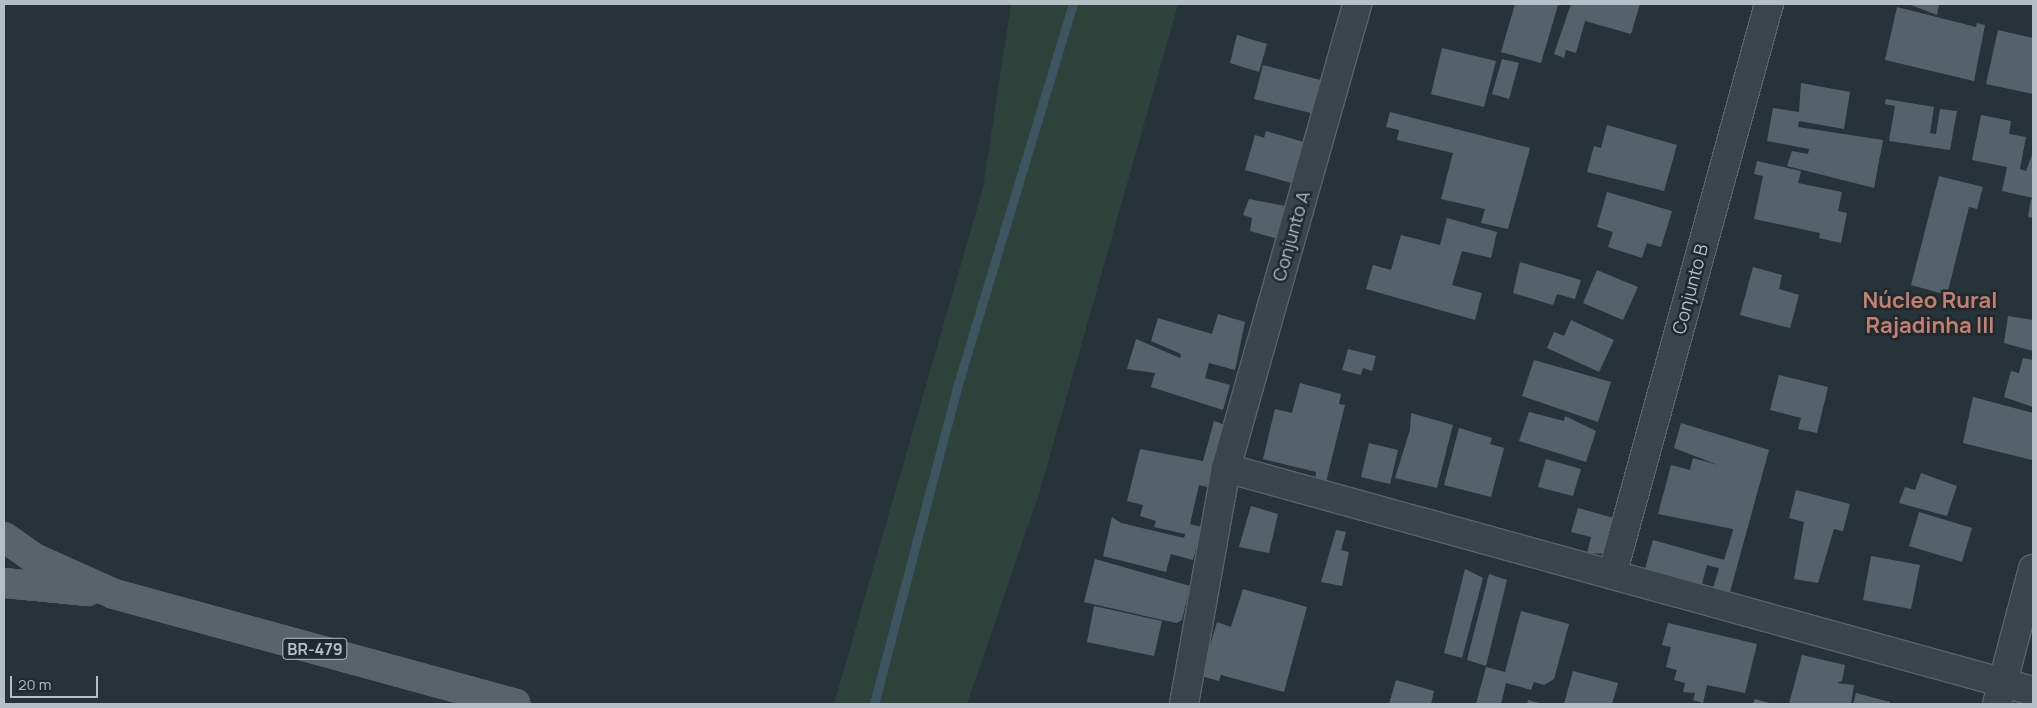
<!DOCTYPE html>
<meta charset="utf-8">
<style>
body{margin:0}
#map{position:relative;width:2037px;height:708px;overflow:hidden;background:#26343a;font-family:Manrope,sans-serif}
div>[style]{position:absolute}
.green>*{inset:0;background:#2e423c}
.stream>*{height:9px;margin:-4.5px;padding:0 4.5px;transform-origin:4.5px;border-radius:4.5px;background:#3d5561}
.building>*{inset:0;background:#54636a}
.roads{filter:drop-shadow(1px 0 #586368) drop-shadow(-1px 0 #586368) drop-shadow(0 1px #586368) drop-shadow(0 -1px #586368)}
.minor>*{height:28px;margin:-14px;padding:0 14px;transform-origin:14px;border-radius:14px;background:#39454a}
.major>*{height:28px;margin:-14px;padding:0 14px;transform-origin:14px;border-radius:14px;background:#58646a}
span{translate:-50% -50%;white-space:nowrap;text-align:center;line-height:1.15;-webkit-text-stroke:5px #1f2a2f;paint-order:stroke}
.shield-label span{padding:1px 4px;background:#1f2a2f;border:1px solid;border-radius:4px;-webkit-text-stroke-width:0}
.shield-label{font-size:16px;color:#b5c0c6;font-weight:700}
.street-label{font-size:18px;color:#b5c0c6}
.district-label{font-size:22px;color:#c87e6e;font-weight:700}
.frame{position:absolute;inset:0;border:5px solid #b5c0c6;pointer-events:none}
.scale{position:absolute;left:10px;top:676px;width:88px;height:22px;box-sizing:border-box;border:2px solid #b5c0c6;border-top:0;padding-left:6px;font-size:15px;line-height:18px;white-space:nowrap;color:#b5c0c6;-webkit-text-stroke:4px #1f2a2f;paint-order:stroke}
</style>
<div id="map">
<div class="green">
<div style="clip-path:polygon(1011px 4px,1178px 4px,1039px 494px,967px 704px,834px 704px,983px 188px)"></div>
</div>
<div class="stream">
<div style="left:874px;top:704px;width:331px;rotate:-75.3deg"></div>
<div style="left:958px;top:384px;width:397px;rotate:-73.2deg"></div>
</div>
<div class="building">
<div style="clip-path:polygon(1515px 4px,1558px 5px,1541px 63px,1501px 52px)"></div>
<div style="clip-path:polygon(1571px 4px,1640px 4px,1631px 34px,1585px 21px,1576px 53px,1566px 50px,1564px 58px,1554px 54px)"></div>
<div style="clip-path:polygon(1939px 4px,1937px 15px,1911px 5px,1911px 4px)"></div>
<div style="clip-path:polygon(1897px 7px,1976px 27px,1977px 23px,1985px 25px,1974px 81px,1885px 60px)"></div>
<div style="clip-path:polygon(1998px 30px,2033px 38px,2033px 94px,1986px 84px)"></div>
<div style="clip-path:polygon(1237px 35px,1267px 44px,1259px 72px,1230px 63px)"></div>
<div style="clip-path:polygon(1442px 48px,1496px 61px,1484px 107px,1431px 94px)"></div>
<div style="clip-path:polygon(1502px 59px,1519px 63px,1509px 99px,1492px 94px)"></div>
<div style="clip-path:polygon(1263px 65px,1324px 81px,1315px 114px,1254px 99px)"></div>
<div style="clip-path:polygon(1801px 83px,1850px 92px,1844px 129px,1799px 121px,1798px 127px,1883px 140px,1874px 188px,1787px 166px,1792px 151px,1808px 154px,1809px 149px,1767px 141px,1773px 108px,1799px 112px)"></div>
<div style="clip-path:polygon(1886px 99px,1934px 107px,1930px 133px,1936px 134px,1940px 109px,1957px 111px,1950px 150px,1889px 141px,1895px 106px,1885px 104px)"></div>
<div style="clip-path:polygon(1390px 112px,1530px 148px,1508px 229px,1481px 223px,1485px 209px,1441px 199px,1453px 153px,1397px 140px,1399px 130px,1386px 127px)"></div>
<div style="clip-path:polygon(1981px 115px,2011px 121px,2009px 134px,2026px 137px,2020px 169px,2026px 171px,2033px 152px,2033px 198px,2002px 191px,2007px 167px,1972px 160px)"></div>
<div style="clip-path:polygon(1607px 125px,1677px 145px,1664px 191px,1587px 172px,1594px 146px,1601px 148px)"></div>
<div style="clip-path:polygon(1266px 131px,1307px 143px,1295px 184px,1245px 170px,1255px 135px,1264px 138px)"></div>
<div style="clip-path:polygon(1757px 161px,1801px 171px,1798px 183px,1842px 192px,1838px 211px,1847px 213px,1841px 243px,1819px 238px,1820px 233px,1754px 219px,1763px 176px,1754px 174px)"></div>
<div style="clip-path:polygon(1939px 176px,1983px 187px,1977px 209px,1969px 207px,1947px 295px,1911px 285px)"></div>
<div style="clip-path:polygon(1607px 192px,1672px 211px,1661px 247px,1647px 243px,1642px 258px,1608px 247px,1613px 232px,1597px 227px)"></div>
<div style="clip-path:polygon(1249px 199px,1290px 207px,1282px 240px,1250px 231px,1252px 218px,1243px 215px)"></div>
<div style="clip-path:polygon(2031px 199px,2033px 200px,2033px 218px,2028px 217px)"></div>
<div style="clip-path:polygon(1447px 218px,1497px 232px,1491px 258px,1462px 251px,1452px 285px,1482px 293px,1475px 320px,1366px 289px,1373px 265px,1391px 270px,1401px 235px,1440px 245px)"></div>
<div style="clip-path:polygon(1520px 262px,1581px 280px,1575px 299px,1557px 294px,1553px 305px,1513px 293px)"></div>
<div style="clip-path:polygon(1753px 267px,1782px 275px,1779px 289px,1799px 295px,1790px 328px,1740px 315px)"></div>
<div style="clip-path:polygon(1597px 270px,1638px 287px,1623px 320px,1583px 303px)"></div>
<div style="clip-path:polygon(1218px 314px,1245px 322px,1235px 370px,1209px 363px,1205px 378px,1230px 385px,1223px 410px,1151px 387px,1155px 373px,1127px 369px,1136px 339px,1180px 358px,1181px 354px,1151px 341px,1158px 318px,1212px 334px)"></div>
<div style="clip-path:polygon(2008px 316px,2033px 320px,2033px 351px,2004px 343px)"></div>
<div style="clip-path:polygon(1571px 320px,1614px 340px,1599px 372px,1547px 348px,1554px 332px,1564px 336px)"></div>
<div style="clip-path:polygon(1348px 349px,1376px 356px,1372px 371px,1363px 368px,1361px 375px,1342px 370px)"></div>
<div style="clip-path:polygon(2023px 358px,2033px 360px,2033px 407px,2004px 397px,2011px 371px,2019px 373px)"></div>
<div style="clip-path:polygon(1534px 360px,1611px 382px,1598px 422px,1522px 396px)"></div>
<div style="clip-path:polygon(1779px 375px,1828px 387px,1817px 433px,1798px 429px,1801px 418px,1770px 410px)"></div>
<div style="clip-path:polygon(1300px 383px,1341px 394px,1339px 404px,1345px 405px,1326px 482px,1315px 481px,1316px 472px,1263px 459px,1275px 409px,1292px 413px)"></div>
<div style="clip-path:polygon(1973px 397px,2033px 413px,2032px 460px,1963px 443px)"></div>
<div style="clip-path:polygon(1529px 412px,1564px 421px,1565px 416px,1596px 431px,1586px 462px,1519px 441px)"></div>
<div style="clip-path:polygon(1411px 413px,1453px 425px,1437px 488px,1395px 478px,1410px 430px)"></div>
<div style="clip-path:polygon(1214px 421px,1230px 427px,1207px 487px,1199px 485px,1190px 524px,1202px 527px,1193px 560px,1171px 554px,1166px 572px,1103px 556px,1112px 517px,1121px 523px,1184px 538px,1185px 534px,1154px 527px,1156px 521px,1140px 516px,1143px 505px,1127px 501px,1140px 449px,1203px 461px)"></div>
<div style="clip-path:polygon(1681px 423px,1769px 450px,1730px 592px,1713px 588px,1719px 568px,1707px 565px,1702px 584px,1645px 569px,1653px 540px,1724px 560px,1732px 534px,1733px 529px,1658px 514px,1671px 465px,1690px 470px,1693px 458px,1718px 465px,1674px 448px)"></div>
<div style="clip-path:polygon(1459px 428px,1492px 438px,1490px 444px,1504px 448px,1491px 497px,1444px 485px)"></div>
<div style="clip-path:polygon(1369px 443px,1398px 450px,1390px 484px,1361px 477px)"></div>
<div style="clip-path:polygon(1546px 459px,1581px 469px,1573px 496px,1538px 487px)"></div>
<div style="clip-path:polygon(1921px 473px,1957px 486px,1947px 516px,1899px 503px,1905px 487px,1915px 490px)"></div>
<div style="clip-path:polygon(1796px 490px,1850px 504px,1843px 531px,1834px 529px,1818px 583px,1794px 579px,1804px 522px,1789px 518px)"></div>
<div style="clip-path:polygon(1251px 506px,1278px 514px,1269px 553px,1239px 547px)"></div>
<div style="clip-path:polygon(1578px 508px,1617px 519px,1608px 554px,1587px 553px,1591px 537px,1571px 532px)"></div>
<div style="clip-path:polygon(1919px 512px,1972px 528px,1962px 562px,1909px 546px)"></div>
<div style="clip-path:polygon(1336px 530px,1346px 532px,1341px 550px,1349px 552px,1342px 586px,1321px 582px)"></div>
<div style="clip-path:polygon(1871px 556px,1920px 565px,1911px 609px,1863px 600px)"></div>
<div style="clip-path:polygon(1095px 559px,1190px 586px,1182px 620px,1176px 623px,1084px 602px)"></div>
<div style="clip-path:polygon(1465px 569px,1483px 578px,1462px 658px,1444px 653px)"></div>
<div style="clip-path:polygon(1489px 574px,1507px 580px,1486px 666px,1467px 660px)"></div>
<div style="clip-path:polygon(1243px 589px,1307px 607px,1284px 692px,1221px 675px,1219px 681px,1201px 676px,1217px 622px,1231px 627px)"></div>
<div style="clip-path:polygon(1094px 606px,1162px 621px,1154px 656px,1087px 642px)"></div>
<div style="clip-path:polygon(1521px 611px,1569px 624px,1554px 679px,1544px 685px,1534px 682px,1531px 690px,1506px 683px,1501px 704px,1476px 704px,1486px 667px,1505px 672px)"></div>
<div style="clip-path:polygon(1668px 623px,1757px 644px,1745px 693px,1707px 685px,1703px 703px,1693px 700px,1695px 693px,1683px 692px,1685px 683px,1674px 680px,1677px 670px,1666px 667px,1671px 647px,1662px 645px)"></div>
<div style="clip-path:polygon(1802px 655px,1845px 665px,1842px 681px,1837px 683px,1854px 685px,1851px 704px,1789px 704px)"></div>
<div style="clip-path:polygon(1573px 671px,1618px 683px,1612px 704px,1564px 704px)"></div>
<div style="clip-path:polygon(1396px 680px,1434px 691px,1431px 704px,1389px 704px)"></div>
<div style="clip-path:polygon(1856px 693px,1890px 702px,1889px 704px,1853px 704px)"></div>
<div style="clip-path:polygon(1755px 699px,1773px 704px,1753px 704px)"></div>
<div style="clip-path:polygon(1528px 700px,1543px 704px,1527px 704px)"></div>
</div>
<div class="roads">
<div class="minor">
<div style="left:1226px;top:468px;width:837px;rotate:15.45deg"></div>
<div style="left:1612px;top:575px;width:592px;rotate:-74.63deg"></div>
<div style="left:1184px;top:704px;width:240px;rotate:-79.9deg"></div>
<div style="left:1226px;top:468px;width:482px;rotate:-74.2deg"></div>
<div style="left:1997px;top:704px;width:140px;rotate:-75.1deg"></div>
</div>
<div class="major">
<div style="left:4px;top:537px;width:39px;rotate:35deg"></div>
<div style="left:36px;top:559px;width:85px;rotate:24.2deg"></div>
<div style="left:114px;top:594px;width:416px;rotate:15.3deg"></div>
<div style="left:4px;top:583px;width:84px;rotate:5.4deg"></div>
</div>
</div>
<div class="shield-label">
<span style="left:315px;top:649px">BR-479</span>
</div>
<div class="street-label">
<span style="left:1291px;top:236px;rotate:-74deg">Conjunto A</span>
<span style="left:1690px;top:289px;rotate:-75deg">Conjunto B</span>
</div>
<div class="district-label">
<span style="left:1930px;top:313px">Núcleo Rural<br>Rajadinha III</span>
</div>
<div class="frame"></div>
<div class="scale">20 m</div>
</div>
